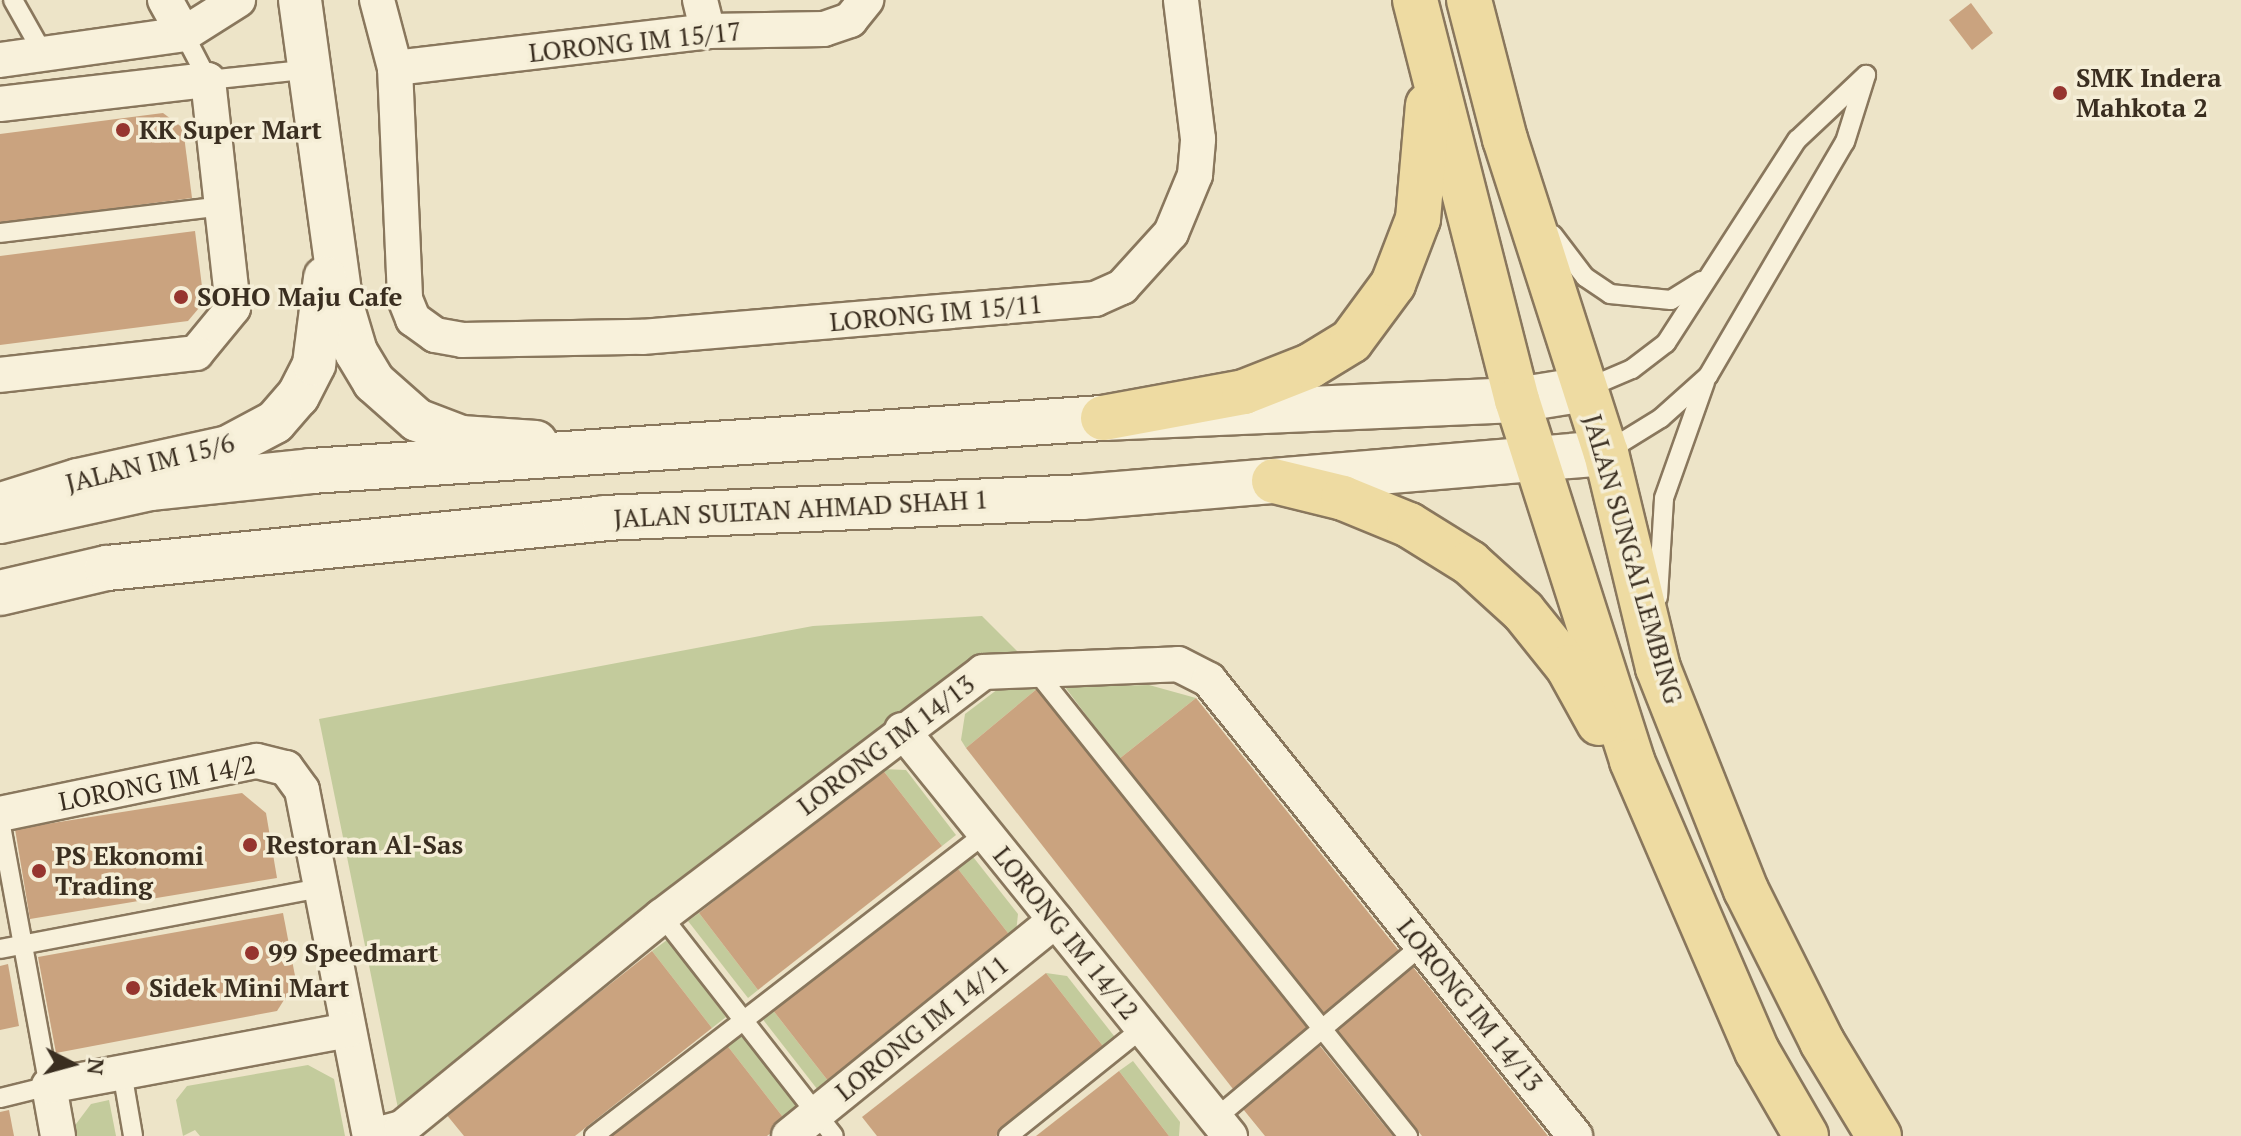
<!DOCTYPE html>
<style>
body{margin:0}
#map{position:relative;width:2241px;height:1136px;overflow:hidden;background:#ede4c8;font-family:"PT Serif",serif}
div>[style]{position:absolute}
.green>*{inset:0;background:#c3cb9c}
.building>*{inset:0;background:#caa37f}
.roads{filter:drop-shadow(2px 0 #89775d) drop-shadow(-2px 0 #89775d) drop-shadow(0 2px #89775d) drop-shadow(0 -2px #89775d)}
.service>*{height:18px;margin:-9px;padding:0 9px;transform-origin:9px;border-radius:9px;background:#f8f1db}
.minor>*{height:34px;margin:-17px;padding:0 17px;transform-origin:17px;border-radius:17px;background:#f8f1db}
.tertiary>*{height:42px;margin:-21px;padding:0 21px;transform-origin:21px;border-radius:21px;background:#f8f1db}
.secondary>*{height:44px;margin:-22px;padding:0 22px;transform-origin:22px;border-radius:22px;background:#f8f1db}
.primary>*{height:44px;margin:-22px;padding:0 22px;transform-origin:22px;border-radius:22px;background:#eedba2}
.dots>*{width:22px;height:22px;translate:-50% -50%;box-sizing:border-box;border:4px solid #f5eed7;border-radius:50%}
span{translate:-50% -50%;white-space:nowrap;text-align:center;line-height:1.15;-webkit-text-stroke:7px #f5eed7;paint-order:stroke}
.street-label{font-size:26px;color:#3a2e20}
.poi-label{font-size:26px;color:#3a2e20;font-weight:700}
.left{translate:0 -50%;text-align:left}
.north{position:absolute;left:32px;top:1024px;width:80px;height:80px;-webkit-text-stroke:6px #f5eed7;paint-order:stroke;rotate:96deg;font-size:22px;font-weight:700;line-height:32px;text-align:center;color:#3a2e20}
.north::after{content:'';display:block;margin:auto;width:28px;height:36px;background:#3a2e20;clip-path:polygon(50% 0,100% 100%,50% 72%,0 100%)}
</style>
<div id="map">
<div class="green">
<div style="clip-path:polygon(982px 616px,1034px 668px,983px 672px,402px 1128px,319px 719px,813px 626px)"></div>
<div style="clip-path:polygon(1149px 685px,1196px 698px,1119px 759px,1065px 687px)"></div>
<div style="clip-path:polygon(1038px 688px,966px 748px,961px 740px,965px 714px,998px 689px)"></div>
<div style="clip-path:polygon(882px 769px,906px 770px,956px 835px,942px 846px)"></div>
<div style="clip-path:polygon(970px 853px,1018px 914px,1015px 942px,955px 865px)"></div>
<div style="clip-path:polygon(699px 913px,758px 990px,748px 998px,688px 921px)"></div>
<div style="clip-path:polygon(667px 940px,726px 1017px,712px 1028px,652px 951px)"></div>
<div style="clip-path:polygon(1046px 973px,1067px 976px,1118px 1041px,1106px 1050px)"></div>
<div style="clip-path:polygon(772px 1009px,832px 1086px,821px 1094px,761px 1017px)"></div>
<div style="clip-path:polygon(740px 1033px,800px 1110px,786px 1121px,726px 1044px)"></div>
<div style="clip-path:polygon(1133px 1061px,1180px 1122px,1179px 1136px,1169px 1136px,1119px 1071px)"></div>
<div style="clip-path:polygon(308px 1065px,334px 1079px,345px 1136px,200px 1136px,195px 1130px,183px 1136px,176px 1100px,187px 1086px)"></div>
<div style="clip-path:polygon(109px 1100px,116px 1136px,75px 1136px,73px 1128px,91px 1104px)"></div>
</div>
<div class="building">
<div style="clip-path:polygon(1971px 3px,1993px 33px,1972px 50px,1949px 20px)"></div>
<div style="clip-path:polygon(163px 113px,183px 128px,192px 198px,0 223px,0 134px)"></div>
<div style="clip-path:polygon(195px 231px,204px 302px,188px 321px,0 345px,0 256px)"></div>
<div style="clip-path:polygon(1038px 688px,1310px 1027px,1233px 1089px,966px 748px)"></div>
<div style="clip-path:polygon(1196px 698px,1404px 957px,1327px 1019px,1119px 759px)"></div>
<div style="clip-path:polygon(882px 769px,942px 846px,758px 990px,699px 913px)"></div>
<div style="clip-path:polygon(242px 793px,266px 813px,277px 878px,30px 919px,15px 829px)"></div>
<div style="clip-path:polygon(955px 865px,1015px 942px,832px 1086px,772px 1009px)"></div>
<div style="clip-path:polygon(283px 913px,296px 981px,277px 1011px,56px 1053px,38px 957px)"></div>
<div style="clip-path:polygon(652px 951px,712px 1028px,575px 1136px,464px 1136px,446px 1114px)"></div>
<div style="clip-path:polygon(8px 964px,19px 1026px,0 1030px,0 966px)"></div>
<div style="clip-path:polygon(1413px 967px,1437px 997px,1548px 1136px,1422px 1136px,1336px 1029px)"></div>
<div style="clip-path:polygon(1046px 973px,1106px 1050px,996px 1136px,877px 1136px,862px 1117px)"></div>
<div style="clip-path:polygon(726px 1044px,786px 1121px,767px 1136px,609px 1136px)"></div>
<div style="clip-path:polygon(1320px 1046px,1378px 1118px,1393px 1136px,1265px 1136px,1243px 1109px)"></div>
<div style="clip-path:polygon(1119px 1071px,1169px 1136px,1036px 1136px,1096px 1089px)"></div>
<div style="clip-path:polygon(9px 1110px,14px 1136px,0 1136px,0 1112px)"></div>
</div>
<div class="roads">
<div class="service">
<div style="left:13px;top:0;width:63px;rotate:60.6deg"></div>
<div style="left:184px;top:34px;width:52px;rotate:62.4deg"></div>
<div style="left:208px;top:80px;width:105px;rotate:-6deg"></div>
<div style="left:0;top:233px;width:224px;rotate:-6.9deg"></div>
<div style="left:1553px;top:235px;width:53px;rotate:52.7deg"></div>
<div style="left:1585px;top:277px;width:30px;rotate:34deg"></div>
<div style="left:1610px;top:294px;width:61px;rotate:5.6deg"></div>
<div style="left:1671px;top:300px;width:36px;rotate:-32deg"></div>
<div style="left:1585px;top:389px;width:51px;rotate:-23.1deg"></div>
<div style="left:1632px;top:369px;width:43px;rotate:-37.4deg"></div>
<div style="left:1666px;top:343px;width:242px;rotate:-57.2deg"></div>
<div style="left:1797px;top:140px;width:95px;rotate:-43.3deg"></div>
<div style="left:1606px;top:452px;width:65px;rotate:-31.7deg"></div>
<div style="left:1661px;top:418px;width:63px;rotate:-41.8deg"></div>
<div style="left:1708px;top:376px;width:271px;rotate:-59.7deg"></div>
<div style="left:1845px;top:142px;width:70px;rotate:-72.6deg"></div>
<div style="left:1658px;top:597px;width:99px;rotate:-86.5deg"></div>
<div style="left:1664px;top:498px;width:123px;rotate:-70.5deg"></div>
<div style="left:1035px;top:670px;width:597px;rotate:51.33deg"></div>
<div style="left:0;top:820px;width:270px;rotate:79.6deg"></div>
<div style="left:49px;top:1086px;width:50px;rotate:166.2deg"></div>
<div style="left:662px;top:916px;width:279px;rotate:52deg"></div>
<div style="left:0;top:949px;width:327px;rotate:-10.8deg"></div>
<div style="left:122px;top:1072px;width:65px;rotate:80.2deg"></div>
<div style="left:1216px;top:1118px;width:269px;rotate:-40deg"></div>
<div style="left:594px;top:1136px;width:495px;rotate:-37.7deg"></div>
<div style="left:1008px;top:1136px;width:173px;rotate:-38.7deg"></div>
</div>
<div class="minor">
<div style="left:165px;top:0;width:39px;rotate:61deg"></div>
<div style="left:377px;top:0;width:70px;rotate:75.2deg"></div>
<div style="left:395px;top:68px;width:231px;rotate:87.5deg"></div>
<div style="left:405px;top:299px;width:22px;rotate:68deg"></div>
<div style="left:413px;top:319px;width:27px;rotate:36deg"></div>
<div style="left:435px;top:335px;width:27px;rotate:10deg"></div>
<div style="left:462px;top:340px;width:180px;rotate:-1deg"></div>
<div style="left:642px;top:337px;width:455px;rotate:-4.8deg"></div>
<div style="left:1095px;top:299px;width:30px;rotate:-24deg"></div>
<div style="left:1122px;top:287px;width:73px;rotate:-47.8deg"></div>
<div style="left:1171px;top:233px;width:63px;rotate:-67.5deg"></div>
<div style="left:1195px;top:175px;width:36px;rotate:-85deg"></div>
<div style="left:1198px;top:139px;width:140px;rotate:-97deg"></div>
<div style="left:700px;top:0;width:32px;rotate:76deg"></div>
<div style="left:0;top:60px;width:186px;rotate:-8deg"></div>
<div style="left:184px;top:34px;width:64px;rotate:-32.2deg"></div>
<div style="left:395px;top:68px;width:315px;rotate:-6.7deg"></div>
<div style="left:708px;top:31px;width:116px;rotate:-1deg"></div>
<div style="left:824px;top:29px;width:28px;rotate:-19deg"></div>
<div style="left:850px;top:20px;width:26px;rotate:-51deg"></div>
<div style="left:0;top:104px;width:209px;rotate:-6.6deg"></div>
<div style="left:208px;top:80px;width:229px;rotate:83.7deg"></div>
<div style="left:233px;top:308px;width:58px;rotate:129.4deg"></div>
<div style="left:196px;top:353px;width:197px;rotate:173.6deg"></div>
<div style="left:902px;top:730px;width:522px;rotate:51.07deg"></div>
<div style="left:0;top:814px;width:262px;rotate:-11.7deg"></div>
<div style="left:257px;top:761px;width:30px;rotate:14deg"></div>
<div style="left:286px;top:768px;width:27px;rotate:54deg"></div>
<div style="left:302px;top:790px;width:353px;rotate:78.9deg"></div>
<div style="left:58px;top:1136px;width:51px;rotate:-100.2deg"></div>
<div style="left:49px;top:1086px;width:304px;rotate:-10.6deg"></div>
<div style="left:372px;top:1136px;width:31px;rotate:-15deg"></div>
<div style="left:402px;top:1128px;width:335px;rotate:-39.2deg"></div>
<div style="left:662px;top:916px;width:403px;rotate:-37.2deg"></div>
<div style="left:983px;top:672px;width:195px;rotate:-2.3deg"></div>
<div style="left:1178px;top:664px;width:35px;rotate:27deg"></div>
<div style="left:1209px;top:680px;width:585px;rotate:51.25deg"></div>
<div style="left:789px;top:1136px;width:343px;rotate:-39deg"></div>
</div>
<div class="tertiary">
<div style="left:300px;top:0;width:308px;rotate:82.2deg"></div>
<div style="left:342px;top:305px;width:49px;rotate:73.4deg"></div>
<div style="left:356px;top:352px;width:35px;rotate:59deg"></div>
<div style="left:374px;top:382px;width:57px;rotate:41.5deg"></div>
<div style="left:417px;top:420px;width:47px;rotate:21.1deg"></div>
<div style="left:461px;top:437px;width:75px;rotate:3.8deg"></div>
<div style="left:1px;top:504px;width:81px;rotate:-17.3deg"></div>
<div style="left:78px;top:480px;width:154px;rotate:-12.4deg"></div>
<div style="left:228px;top:447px;width:53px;rotate:-28deg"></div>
<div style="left:275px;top:422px;width:35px;rotate:-49deg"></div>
<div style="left:298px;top:396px;width:36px;rotate:-63deg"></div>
<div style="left:314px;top:364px;width:87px;rotate:-82.7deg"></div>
</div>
<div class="secondary">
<div style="left:0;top:521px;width:154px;rotate:-12.4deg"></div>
<div style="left:150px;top:488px;width:162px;rotate:-6deg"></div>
<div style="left:311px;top:471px;width:794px;rotate:-3.83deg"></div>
<div style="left:1103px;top:418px;width:414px;rotate:-2.5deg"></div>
<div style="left:1517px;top:400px;width:69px;rotate:-9.2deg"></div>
<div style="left:0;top:593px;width:110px;rotate:-13.2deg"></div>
<div style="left:107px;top:568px;width:500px;rotate:-5.7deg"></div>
<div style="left:604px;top:518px;width:478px;rotate:-2.5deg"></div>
<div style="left:1082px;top:497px;width:526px;rotate:-4.8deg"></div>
</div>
<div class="primary">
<div style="left:1415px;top:0;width:413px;rotate:75.7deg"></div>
<div style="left:1517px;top:400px;width:379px;rotate:72.3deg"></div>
<div style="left:1632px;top:761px;width:316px;rotate:66.7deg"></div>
<div style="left:1757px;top:1051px;width:98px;rotate:60deg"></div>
<div style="left:1469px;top:0;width:144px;rotate:75.5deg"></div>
<div style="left:1505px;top:139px;width:330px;rotate:72.2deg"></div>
<div style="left:1606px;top:453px;width:221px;rotate:76.4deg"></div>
<div style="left:1658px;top:668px;width:239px;rotate:68.4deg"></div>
<div style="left:1746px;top:890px;width:170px;rotate:63.4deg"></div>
<div style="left:1822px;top:1042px;width:110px;rotate:58.8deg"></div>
<div style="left:1103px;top:418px;width:143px;rotate:-10.4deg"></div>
<div style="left:1244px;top:392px;width:71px;rotate:-21.5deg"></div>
<div style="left:1310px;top:366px;width:48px;rotate:-31.4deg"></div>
<div style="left:1351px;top:341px;width:71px;rotate:-53.6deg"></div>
<div style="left:1393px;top:284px;width:70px;rotate:-69deg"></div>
<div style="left:1418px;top:219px;width:114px;rotate:-85deg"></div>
<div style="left:1274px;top:481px;width:71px;rotate:13.8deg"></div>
<div style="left:1343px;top:498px;width:71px;rotate:22.2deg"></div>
<div style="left:1409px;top:525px;width:72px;rotate:31.9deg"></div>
<div style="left:1470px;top:563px;width:72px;rotate:42.2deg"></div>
<div style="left:1523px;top:611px;width:72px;rotate:51.2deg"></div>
<div style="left:1568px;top:667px;width:64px;rotate:61deg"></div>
</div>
</div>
<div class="dots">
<div style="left:2060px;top:93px;background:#96352f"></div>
<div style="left:123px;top:130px;background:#96352f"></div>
<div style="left:181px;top:297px;background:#96352f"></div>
<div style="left:250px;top:845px;background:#96352f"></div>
<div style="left:39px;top:871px;background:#96352f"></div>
<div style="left:252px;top:953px;background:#96352f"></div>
<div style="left:133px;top:988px;background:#96352f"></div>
</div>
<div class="street-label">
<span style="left:635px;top:42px;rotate:-6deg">LORONG IM 15/17</span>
<span style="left:936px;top:313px;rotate:-5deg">LORONG IM 15/11</span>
<span style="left:150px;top:463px;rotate:-14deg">JALAN IM 15/6</span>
<span style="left:801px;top:509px;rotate:-3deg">JALAN SULTAN AHMAD SHAH 1</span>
<span style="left:1633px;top:559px;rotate:74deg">JALAN SUNGAI LEMBING</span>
<span style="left:886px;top:745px;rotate:-37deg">LORONG IM 14/13</span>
<span style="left:157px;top:783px;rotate:-11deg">LORONG IM 14/2</span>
<span style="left:1066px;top:933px;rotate:51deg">LORONG IM 14/12</span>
<span style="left:1470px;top:1005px;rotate:51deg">LORONG IM 14/13</span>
<span style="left:922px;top:1028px;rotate:-39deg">LORONG IM 14/11</span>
</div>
<div class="poi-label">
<span class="left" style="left:2076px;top:93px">SMK Indera<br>Mahkota 2</span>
<span class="left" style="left:139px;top:130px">KK Super Mart</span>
<span class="left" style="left:197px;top:297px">SOHO Maju Cafe</span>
<span class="left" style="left:266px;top:845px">Restoran Al-Sas</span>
<span class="left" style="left:55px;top:871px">PS Ekonomi<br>Trading</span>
<span class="left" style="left:268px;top:953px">99 Speedmart</span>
<span class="left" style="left:149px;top:988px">Sidek Mini Mart</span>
</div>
<div class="north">N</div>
</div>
